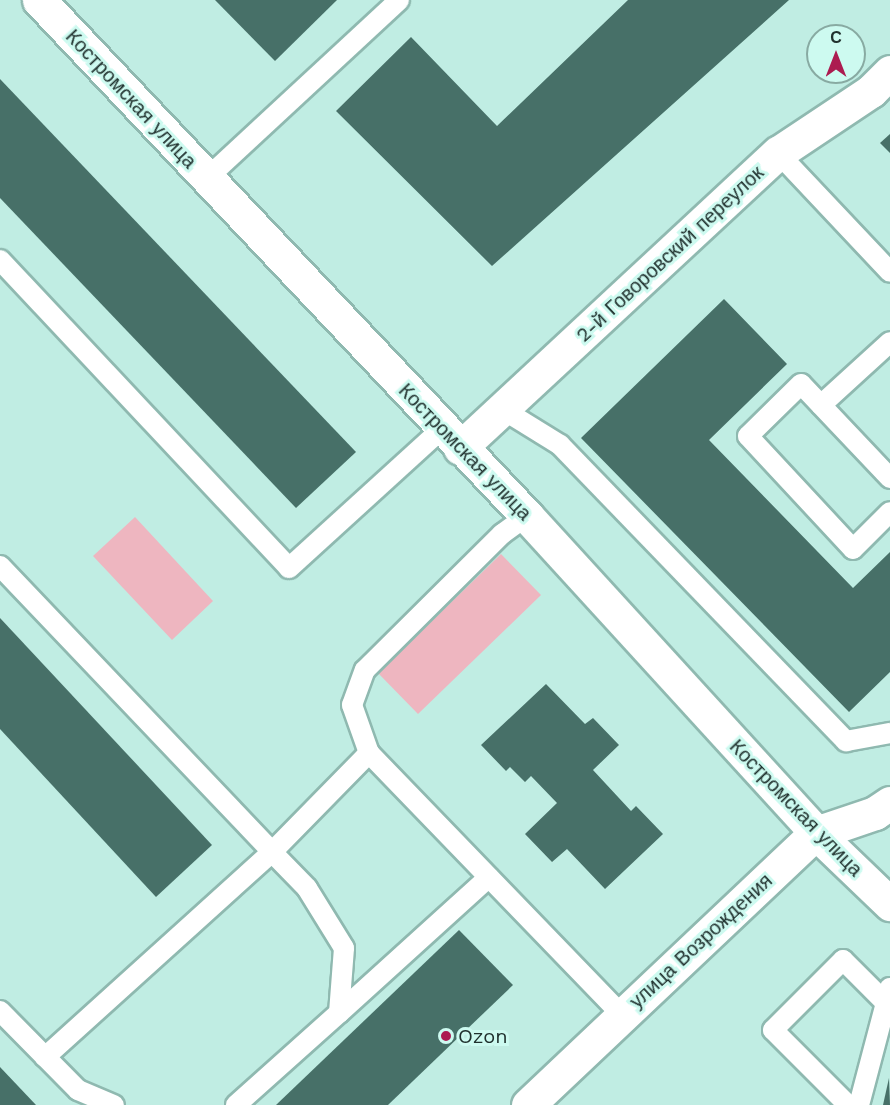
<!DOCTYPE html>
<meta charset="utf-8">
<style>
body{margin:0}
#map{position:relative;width:890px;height:1105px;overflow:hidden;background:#c0ede3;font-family:"Work Sans",sans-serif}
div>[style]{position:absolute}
.green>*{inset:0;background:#eeb6c0}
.building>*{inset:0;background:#477068}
.roads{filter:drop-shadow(2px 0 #8fb9b0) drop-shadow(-2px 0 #8fb9b0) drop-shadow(0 2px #8fb9b0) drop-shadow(0 -2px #8fb9b0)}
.service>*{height:20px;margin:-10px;padding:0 10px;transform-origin:10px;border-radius:10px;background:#fff}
.minor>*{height:33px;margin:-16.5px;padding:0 16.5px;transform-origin:16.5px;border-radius:16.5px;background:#fff}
.dots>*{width:16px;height:16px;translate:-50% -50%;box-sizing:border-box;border:3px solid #cdfaf0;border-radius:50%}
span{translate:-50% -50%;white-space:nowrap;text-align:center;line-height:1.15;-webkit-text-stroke:6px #cdfaf0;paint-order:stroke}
.street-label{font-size:20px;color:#20312e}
.poi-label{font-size:20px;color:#20312e}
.left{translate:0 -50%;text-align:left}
.north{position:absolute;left:806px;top:24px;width:60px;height:60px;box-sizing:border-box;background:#cdfaf0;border:2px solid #88aaa2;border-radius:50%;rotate:0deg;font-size:16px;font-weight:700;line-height:24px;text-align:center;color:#20312e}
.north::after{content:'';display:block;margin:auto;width:21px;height:27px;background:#ac1b50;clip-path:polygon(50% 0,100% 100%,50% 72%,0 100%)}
</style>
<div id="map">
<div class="green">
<div style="clip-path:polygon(135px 517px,213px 601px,172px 640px,93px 556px)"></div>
<div style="clip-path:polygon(501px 554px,541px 595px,418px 714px,378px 673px)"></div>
</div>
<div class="building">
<div style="clip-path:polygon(215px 0,337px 0,275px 61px)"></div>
<div style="clip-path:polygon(628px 0,789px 0,492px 266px,336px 111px,411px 37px,497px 126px)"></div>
<div style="clip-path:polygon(0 79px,356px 452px,296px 508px,0 198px)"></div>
<div style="clip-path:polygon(890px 134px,890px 153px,880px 143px)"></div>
<div style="clip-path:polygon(724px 299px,787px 364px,709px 440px,853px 588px,890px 552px,890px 672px,849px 712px,581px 438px)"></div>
<div style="clip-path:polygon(0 618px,212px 845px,156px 897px,0 729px)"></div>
<div style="clip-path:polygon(546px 684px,585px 724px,593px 718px,619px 745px,593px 770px,631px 811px,636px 806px,663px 834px,605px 889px,567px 849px,552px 862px,525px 834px,557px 803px,531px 776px,525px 782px,510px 767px,506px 771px,481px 745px)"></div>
<div style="clip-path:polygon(459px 930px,513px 985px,388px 1105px,276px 1105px)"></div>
<div style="clip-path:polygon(0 1067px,36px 1105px,0 1105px)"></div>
<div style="clip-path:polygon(889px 1078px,890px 1105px,883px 1105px)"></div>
</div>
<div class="roads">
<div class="service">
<div style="left:778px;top:153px;width:163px;rotate:46.7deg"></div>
<div style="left:206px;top:179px;width:263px;rotate:-42.8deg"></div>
<div style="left:0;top:260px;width:422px;rotate:46.8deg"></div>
<div style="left:289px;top:568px;width:207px;rotate:-42.3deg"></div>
<div style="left:821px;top:405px;width:93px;rotate:-42.4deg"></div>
<div style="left:502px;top:409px;width:68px;rotate:31.8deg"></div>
<div style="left:560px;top:445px;width:412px;rotate:46deg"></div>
<div style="left:846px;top:741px;width:45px;rotate:-10.3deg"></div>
<div style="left:890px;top:478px;width:129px;rotate:-133.4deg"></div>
<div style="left:801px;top:384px;width:74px;rotate:135.5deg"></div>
<div style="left:748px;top:436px;width:154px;rotate:47.1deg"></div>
<div style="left:853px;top:549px;width:52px;rotate:-45deg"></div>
<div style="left:0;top:566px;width:395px;rotate:46.4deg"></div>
<div style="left:272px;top:852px;width:306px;rotate:137.9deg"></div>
<div style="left:369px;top:753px;width:364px;rotate:46deg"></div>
<div style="left:0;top:1011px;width:111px;rotate:45.4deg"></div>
<div style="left:78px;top:1090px;width:39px;rotate:23deg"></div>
<div style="left:339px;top:1013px;width:202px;rotate:-42.2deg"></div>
<div style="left:236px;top:1105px;width:138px;rotate:-41.8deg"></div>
<div style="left:339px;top:1013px;width:65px;rotate:-85.6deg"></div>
<div style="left:344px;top:948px;width:70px;rotate:-121.7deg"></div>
<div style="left:307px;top:888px;width:50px;rotate:-134.2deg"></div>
<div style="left:272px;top:852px;width:139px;rotate:-45.6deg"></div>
<div style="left:369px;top:753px;width:51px;rotate:-109.5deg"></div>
<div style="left:352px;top:705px;width:37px;rotate:-70deg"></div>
<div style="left:365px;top:670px;width:193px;rotate:-44.8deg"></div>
<div style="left:502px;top:534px;width:31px;rotate:-36deg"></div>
<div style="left:848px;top:1105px;width:106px;rotate:-135deg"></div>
<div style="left:773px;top:1030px;width:99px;rotate:-45deg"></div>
<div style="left:843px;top:960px;width:61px;rotate:45deg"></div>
<div style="left:859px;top:1105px;width:121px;rotate:-75.2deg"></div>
</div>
<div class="minor">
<div style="left:39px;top:0;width:710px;rotate:46.6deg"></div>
<div style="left:527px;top:516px;width:429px;rotate:47.6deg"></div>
<div style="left:816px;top:833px;width:103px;rotate:43.8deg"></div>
<div style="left:460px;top:448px;width:434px;rotate:-42.9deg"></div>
<div style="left:778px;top:153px;width:112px;rotate:-33.7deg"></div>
<div style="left:871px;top:91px;width:27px;rotate:-45deg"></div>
<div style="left:528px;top:1105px;width:396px;rotate:-43.4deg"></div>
<div style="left:816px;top:833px;width:62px;rotate:-18.7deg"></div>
<div style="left:875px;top:813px;width:18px;rotate:-34deg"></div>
</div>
</div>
<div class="dots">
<div style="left:446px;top:1036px;background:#ac1b50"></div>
</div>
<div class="street-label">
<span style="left:131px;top:99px;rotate:47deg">Костромская улица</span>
<span style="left:670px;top:254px;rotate:-43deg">2-й Говоровский переулок</span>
<span style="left:465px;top:452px;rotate:46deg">Костромская улица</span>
<span style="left:796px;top:808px;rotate:46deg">Костромская улица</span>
<span style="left:701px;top:941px;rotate:-43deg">улица Возрождения</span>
</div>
<div class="poi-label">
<span class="left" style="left:458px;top:1036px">Ozon</span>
</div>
<div class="north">С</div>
</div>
